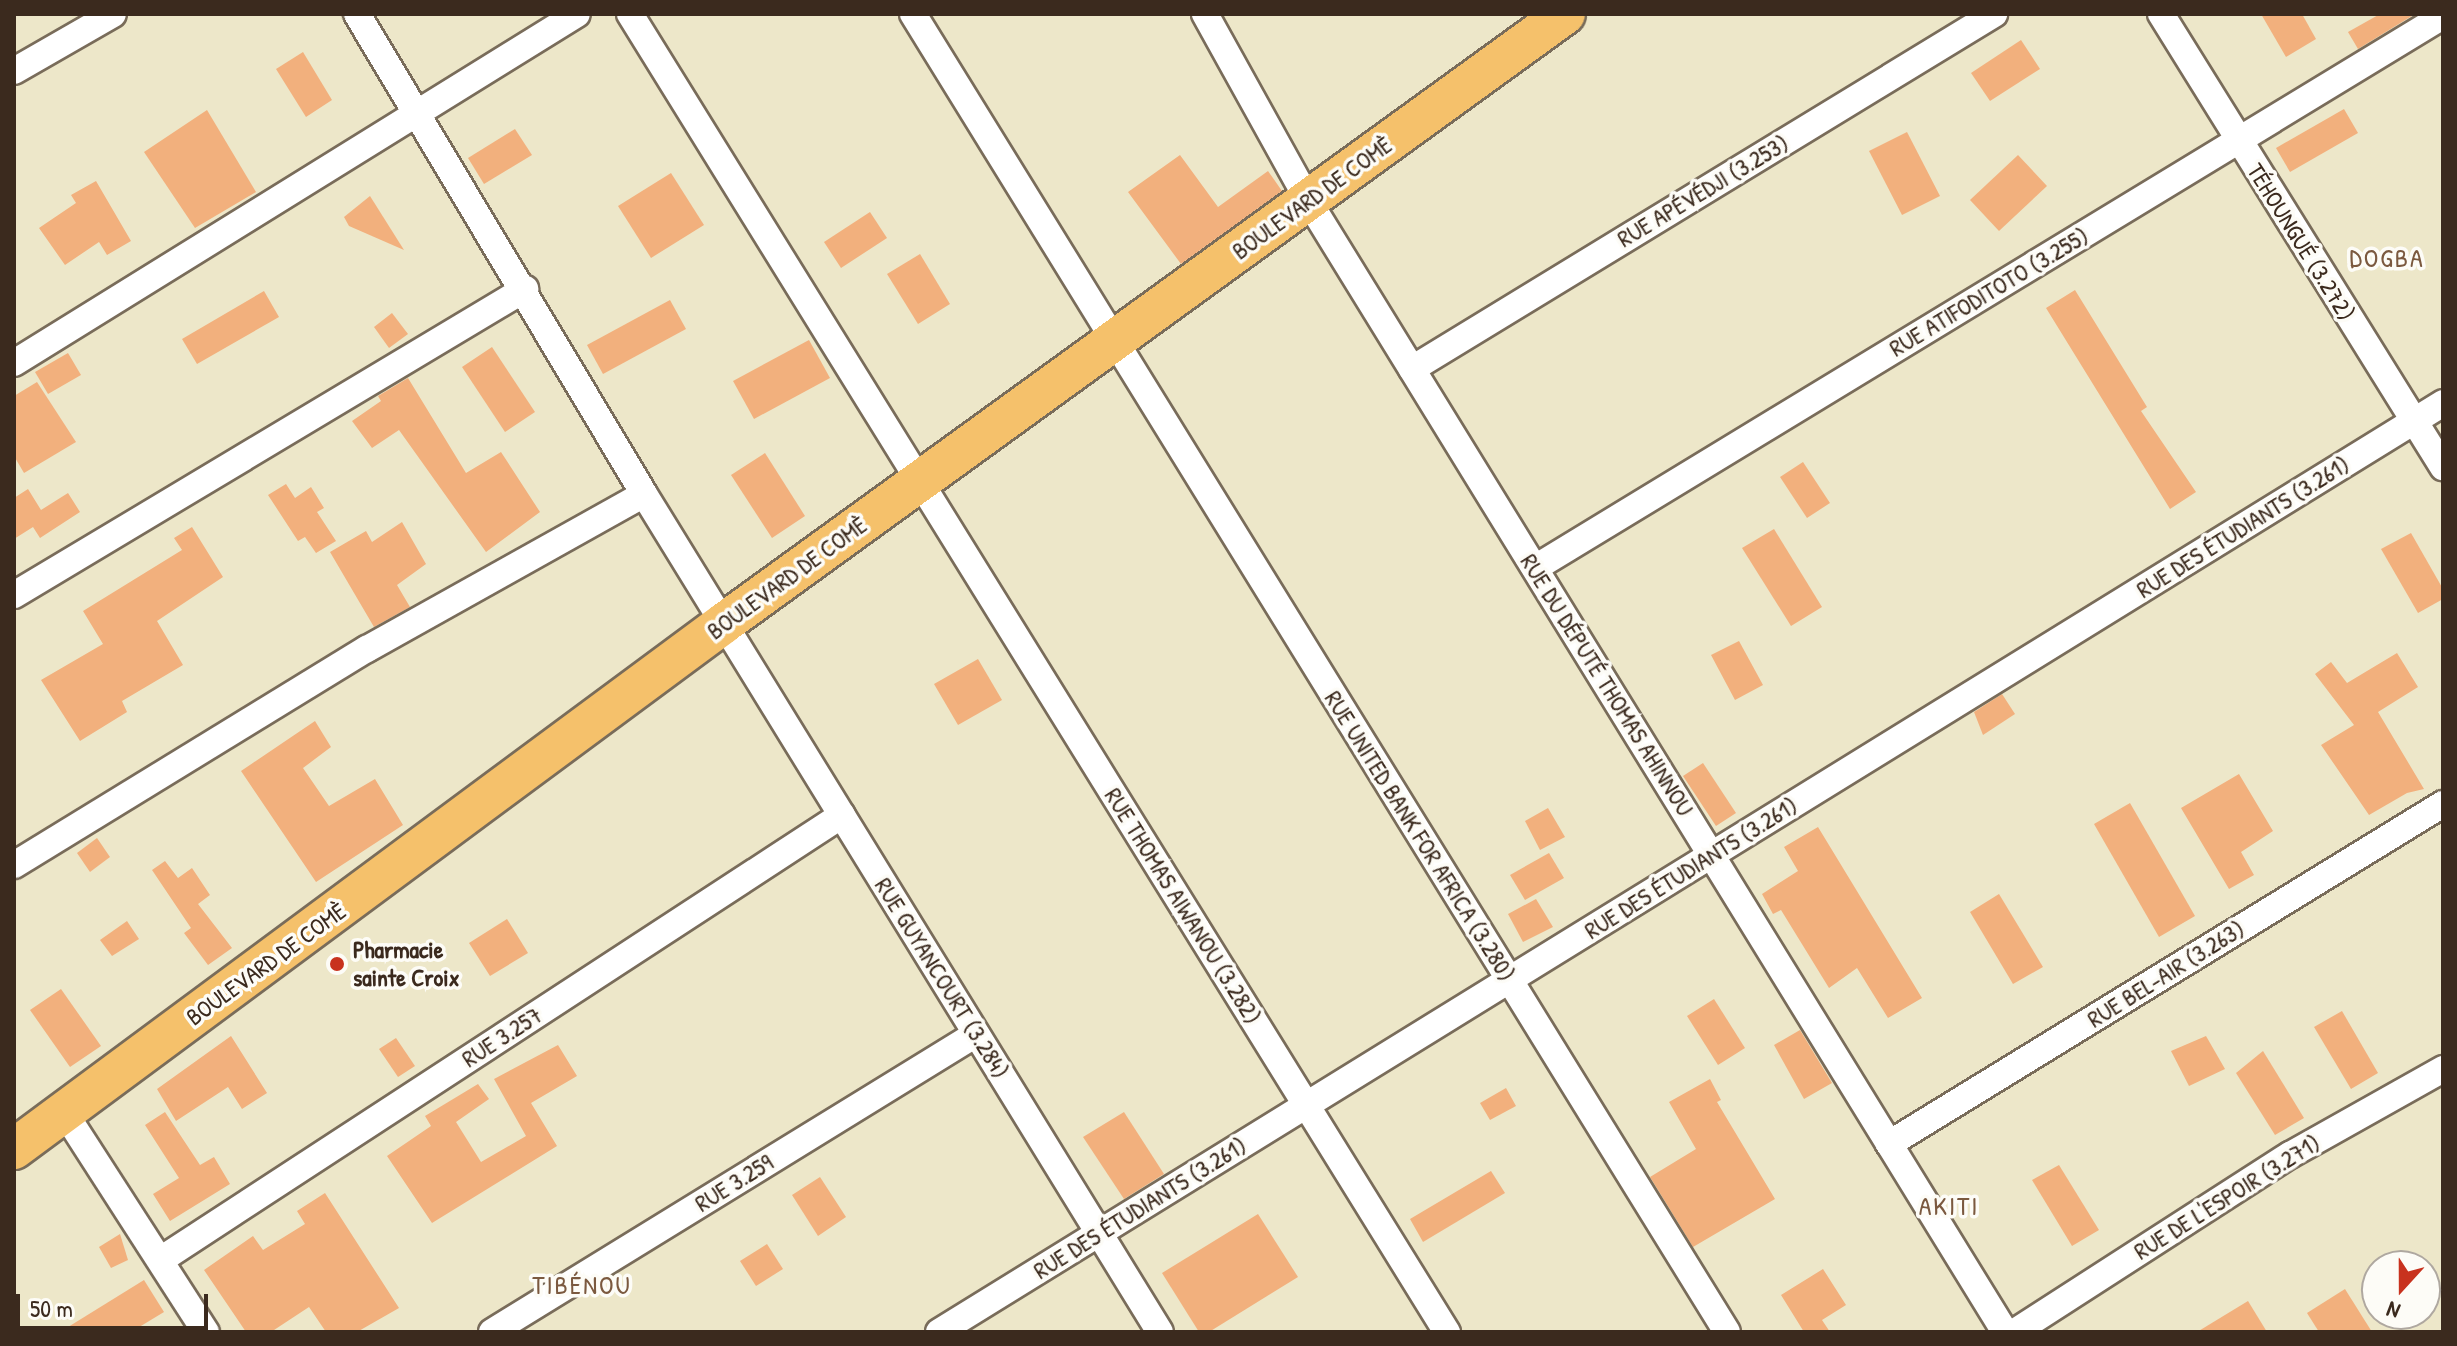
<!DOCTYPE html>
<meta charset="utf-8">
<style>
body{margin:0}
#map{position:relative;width:2457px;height:1346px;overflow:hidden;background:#ede7c9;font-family:"Patrick Hand",sans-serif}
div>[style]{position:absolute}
.building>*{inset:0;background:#f2b07d}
.roads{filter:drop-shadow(2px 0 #796c5a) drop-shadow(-2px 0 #796c5a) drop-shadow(0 2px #796c5a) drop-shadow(0 -2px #796c5a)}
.minor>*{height:26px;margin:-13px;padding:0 13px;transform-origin:13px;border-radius:13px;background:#fff}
.primary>*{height:40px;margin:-20px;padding:0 20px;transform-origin:20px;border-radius:20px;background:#f5c16b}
.dots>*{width:22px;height:22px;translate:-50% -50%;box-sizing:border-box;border:4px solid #fdfcf7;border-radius:50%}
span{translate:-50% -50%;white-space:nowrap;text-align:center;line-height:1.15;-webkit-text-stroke:7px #fdfcf7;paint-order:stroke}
.street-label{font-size:24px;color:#3b2a1e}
.poi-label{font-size:24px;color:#3b2a1e;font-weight:700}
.left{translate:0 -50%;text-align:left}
.neighbourhood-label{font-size:26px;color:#7b593f;letter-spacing:2px}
.frame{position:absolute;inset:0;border:16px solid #3b2a1e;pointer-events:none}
.north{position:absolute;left:2361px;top:1250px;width:80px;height:80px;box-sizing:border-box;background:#fdfcf7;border:2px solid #afa8a0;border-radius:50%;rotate:201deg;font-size:22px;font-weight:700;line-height:32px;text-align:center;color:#3b2a1e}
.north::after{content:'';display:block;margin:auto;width:28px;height:36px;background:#c8321e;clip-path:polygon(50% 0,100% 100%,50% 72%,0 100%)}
.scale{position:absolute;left:16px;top:1294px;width:192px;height:36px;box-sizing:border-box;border:4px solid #3b2a1e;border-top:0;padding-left:10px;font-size:24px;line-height:28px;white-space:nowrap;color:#3b2a1e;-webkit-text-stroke:6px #fdfcf7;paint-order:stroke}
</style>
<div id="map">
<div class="building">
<div style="clip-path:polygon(2261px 14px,2302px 14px,2316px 39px,2286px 57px)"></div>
<div style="clip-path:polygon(2380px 14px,2415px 14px,2358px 49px,2348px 32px)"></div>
<div style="clip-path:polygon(2021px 40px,2040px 69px,1990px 101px,1971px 73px)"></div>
<div style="clip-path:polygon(303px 52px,332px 100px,306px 117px,276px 69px)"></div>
<div style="clip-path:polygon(2344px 109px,2358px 133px,2290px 172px,2276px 148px)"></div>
<div style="clip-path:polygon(207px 110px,256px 192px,195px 228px,144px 152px)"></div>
<div style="clip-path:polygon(515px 129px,532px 155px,484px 184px,468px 158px)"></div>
<div style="clip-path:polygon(1907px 132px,1940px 196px,1902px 215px,1869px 151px)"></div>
<div style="clip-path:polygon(1180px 155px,1218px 207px,1268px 171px,1282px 191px,1181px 264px,1128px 192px)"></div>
<div style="clip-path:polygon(2018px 155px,2047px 186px,1999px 231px,1970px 200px)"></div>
<div style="clip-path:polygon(671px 173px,704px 225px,651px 258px,618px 206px)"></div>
<div style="clip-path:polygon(96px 181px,131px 241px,107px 255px,99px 242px,65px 265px,39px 228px,76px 203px,71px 195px)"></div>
<div style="clip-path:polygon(370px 196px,404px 250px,349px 226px,344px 217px)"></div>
<div style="clip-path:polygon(870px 212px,887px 238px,841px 268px,824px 242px)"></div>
<div style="clip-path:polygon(920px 254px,950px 304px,918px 324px,887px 274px)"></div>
<div style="clip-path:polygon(2075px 290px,2147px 407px,2141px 411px,2196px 492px,2170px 509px,2046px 308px)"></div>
<div style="clip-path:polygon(264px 291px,279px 317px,197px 364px,182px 339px)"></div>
<div style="clip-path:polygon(670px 300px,686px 329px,603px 374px,587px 345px)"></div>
<div style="clip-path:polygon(392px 313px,408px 334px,389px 348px,374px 327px)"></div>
<div style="clip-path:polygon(809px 340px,830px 378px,754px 419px,733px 381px)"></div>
<div style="clip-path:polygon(492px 347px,535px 412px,505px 432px,462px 367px)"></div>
<div style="clip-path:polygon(68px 353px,81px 375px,48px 394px,35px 372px)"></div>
<div style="clip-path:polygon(408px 378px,466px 473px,501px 452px,540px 512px,486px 552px,399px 430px,372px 448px,352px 421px,381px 401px,378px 396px)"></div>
<div style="clip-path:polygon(37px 382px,76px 442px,24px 473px,14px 456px,14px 396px)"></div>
<div style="clip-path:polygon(765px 453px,805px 516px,772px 538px,731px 475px)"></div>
<div style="clip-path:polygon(1803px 462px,1830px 503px,1807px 518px,1780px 477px)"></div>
<div style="clip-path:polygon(286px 484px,295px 498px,311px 487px,324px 508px,317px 512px,336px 541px,316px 553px,305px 537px,298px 541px,268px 495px)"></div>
<div style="clip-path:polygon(28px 489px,41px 510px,68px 493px,80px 512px,40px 538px,33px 527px,14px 539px,14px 498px)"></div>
<div style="clip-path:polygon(402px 522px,426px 564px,397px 585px,410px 607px,374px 627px,330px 552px,366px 531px,372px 542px)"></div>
<div style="clip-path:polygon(192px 527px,223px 577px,157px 621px,183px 665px,122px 701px,127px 712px,80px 741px,41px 680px,103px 644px,83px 611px,182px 550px,174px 538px)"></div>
<div style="clip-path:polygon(1774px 529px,1822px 607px,1791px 626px,1742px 548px)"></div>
<div style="clip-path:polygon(2411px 533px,2443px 589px,2443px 599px,2418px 613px,2381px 549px)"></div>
<div style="clip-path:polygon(1739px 641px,1763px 685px,1735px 700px,1711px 655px)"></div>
<div style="clip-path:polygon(2397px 653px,2418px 687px,2378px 712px,2424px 789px,2407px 793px,2369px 815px,2321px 745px,2354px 725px,2315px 674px,2331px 662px,2347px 683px)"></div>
<div style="clip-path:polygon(978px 659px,1002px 700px,958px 725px,934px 684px)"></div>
<div style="clip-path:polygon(2002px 694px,2015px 714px,1983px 735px,1974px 712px)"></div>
<div style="clip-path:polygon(315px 721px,331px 747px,303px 768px,329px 806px,375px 779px,403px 825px,316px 882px,241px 771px)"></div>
<div style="clip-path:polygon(1703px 763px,1736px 813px,1716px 826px,1683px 776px)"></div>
<div style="clip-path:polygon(2239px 774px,2273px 831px,2241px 852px,2254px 875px,2229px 889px,2181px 808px)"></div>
<div style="clip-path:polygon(2130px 803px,2195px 916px,2159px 937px,2094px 824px)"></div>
<div style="clip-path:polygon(1548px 808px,1565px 837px,1540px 850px,1525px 821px)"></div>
<div style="clip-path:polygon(1818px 827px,1922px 998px,1888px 1018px,1857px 968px,1829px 988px,1781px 910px,1773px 914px,1762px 894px,1798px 871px,1784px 847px)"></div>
<div style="clip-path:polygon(97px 838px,110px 857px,90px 872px,77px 853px)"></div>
<div style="clip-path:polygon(1549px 853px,1564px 878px,1525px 900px,1510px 875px)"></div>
<div style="clip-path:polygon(165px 861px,178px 878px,192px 868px,210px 895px,198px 904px,232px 948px,208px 965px,184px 933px,191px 928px,152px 870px)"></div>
<div style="clip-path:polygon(1999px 894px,2043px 967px,2013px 984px,1970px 912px)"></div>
<div style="clip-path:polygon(1536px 899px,1553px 927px,1523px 942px,1508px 914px)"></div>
<div style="clip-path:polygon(507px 919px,528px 953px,490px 976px,469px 943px)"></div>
<div style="clip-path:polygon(127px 921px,139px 939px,112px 956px,100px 940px)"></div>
<div style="clip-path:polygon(61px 989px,101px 1046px,70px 1067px,30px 1010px)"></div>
<div style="clip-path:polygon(1714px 999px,1745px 1048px,1718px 1065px,1687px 1016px)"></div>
<div style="clip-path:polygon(2342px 1011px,2378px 1073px,2351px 1089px,2314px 1027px)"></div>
<div style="clip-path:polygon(1800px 1030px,1832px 1083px,1804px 1099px,1774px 1045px)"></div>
<div style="clip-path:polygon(231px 1036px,267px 1093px,242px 1109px,228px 1087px,176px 1121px,157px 1089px)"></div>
<div style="clip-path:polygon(2206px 1036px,2225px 1069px,2189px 1086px,2171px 1051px)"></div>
<div style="clip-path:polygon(396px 1038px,415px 1066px,398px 1077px,379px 1049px)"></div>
<div style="clip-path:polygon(558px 1045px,577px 1076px,531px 1103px,557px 1146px,432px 1223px,387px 1156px,431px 1126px,425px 1116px,478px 1084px,489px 1099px,456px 1122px,481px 1162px,526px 1136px,494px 1079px)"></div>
<div style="clip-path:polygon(2263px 1051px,2304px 1118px,2275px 1135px,2236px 1073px)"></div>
<div style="clip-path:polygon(1710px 1079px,1721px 1100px,1717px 1102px,1775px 1199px,1693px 1247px,1650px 1177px,1696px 1149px,1669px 1102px)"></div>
<div style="clip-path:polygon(1506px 1088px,1516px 1106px,1490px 1120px,1480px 1103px)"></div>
<div style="clip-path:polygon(165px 1112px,200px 1165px,214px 1157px,230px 1184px,170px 1221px,153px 1194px,179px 1178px,145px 1125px)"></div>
<div style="clip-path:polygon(1124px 1112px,1164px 1174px,1124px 1199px,1083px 1137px)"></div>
<div style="clip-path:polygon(2059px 1165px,2099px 1230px,2072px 1246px,2032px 1180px)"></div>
<div style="clip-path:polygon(1491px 1171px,1505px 1193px,1423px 1242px,1410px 1219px)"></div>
<div style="clip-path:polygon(820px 1177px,846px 1217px,818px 1236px,792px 1195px)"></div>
<div style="clip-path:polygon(325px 1193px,399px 1308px,357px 1332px,326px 1332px,309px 1307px,271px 1332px,246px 1332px,204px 1270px,253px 1236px,263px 1250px,305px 1224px,297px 1211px)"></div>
<div style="clip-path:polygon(1258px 1214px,1298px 1277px,1209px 1332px,1199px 1332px,1162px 1273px)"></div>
<div style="clip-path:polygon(120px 1234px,128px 1260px,111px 1268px,99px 1247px)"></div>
<div style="clip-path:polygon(767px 1244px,783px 1269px,756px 1286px,740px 1261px)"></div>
<div style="clip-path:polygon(1823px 1269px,1846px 1305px,1822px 1320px,1830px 1332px,1804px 1332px,1781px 1295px)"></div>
<div style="clip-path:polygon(144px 1280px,164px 1312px,131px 1332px,60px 1332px)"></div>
<div style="clip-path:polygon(2345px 1289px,2372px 1332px,2319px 1332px,2307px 1313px)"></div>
<div style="clip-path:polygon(2248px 1301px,2267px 1332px,2197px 1332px)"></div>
</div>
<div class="roads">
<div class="minor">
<div style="left:357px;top:14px;width:559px;rotate:59.12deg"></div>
<div style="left:644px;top:494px;width:984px;rotate:58.38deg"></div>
<div style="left:630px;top:14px;width:1551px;rotate:58.21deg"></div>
<div style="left:913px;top:14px;width:1549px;rotate:58.3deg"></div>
<div style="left:1205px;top:14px;width:215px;rotate:61deg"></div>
<div style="left:1309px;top:202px;width:1327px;rotate:58.37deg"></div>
<div style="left:2161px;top:14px;width:534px;rotate:58.1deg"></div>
<div style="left:14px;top:71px;width:114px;rotate:-29.9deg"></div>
<div style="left:14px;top:363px;width:662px;rotate:-31.79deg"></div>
<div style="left:1412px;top:369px;width:682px;rotate:-31.38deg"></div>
<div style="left:1535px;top:568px;width:1063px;rotate:-31.3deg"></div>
<div style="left:14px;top:595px;width:596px;rotate:-30.91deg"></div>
<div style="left:14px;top:865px;width:414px;rotate:-31.5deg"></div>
<div style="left:367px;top:649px;width:317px;rotate:-29.2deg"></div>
<div style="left:64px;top:1112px;width:262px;rotate:57.2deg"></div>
<div style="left:1889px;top:1144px;width:650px;rotate:-31.54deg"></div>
<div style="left:162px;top:1259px;width:812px;rotate:-33.14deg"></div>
<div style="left:492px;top:1332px;width:568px;rotate:-31.62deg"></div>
<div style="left:939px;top:1332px;width:1768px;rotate:-31.7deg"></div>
<div style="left:2015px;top:1332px;width:327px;rotate:-32.8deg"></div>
<div style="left:2290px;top:1155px;width:176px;rotate:-29.3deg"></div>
</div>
<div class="primary">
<div style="left:14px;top:1149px;width:884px;rotate:-36.53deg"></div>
<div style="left:724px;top:623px;width:1038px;rotate:-35.91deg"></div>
</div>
</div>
<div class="dots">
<div style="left:337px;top:964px;background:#c8321e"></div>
</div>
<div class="street-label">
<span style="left:1703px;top:191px;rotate:-31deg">RUE APÉVÉDJI (3.253)</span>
<span style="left:1312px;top:198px;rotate:-36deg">BOULEVARD DE COMÈ</span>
<span style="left:2301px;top:242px;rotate:58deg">TÉHOUNGUÉ (3.272)</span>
<span style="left:1989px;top:292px;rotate:-31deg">RUE ATIFODITOTO (3.255)</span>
<span style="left:2243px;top:527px;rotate:-32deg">RUE DES ÉTUDIANTS (3.261)</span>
<span style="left:787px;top:578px;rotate:-36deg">BOULEVARD DE COMÈ</span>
<span style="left:1607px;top:685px;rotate:58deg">RUE DU DÉPUTÉ THOMAS AHINNOU</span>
<span style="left:1420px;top:836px;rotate:58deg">RUE UNITED BANK FOR AFRICA (3.280)</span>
<span style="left:1691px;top:868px;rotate:-32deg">RUE DES ÉTUDIANTS (3.261)</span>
<span style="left:1183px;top:906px;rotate:58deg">RUE THOMAS AIWANOU (3.282)</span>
<span style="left:266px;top:964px;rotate:-36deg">BOULEVARD DE COMÈ</span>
<span style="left:2166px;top:974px;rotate:-32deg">RUE BEL-AIR (3.263)</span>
<span style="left:942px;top:978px;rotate:58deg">RUE GUYANCOURT (3.284)</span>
<span style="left:502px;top:1037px;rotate:-33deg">RUE 3.257</span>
<span style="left:734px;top:1183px;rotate:-32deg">RUE 3.259</span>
<span style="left:2227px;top:1197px;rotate:-32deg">RUE DE L'ESPOIR (3.271)</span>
<span style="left:1140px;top:1208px;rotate:-32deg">RUE DES ÉTUDIANTS (3.261)</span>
</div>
<div class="poi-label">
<span class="left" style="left:353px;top:964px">Pharmacie<br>sainte Croix</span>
</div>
<div class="neighbourhood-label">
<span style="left:2387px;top:258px">DOGBA</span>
<span style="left:1949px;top:1206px">AKITI</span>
<span style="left:582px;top:1285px">TIBÉNOU</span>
</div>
<div class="frame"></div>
<div class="north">N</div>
<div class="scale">50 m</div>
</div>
